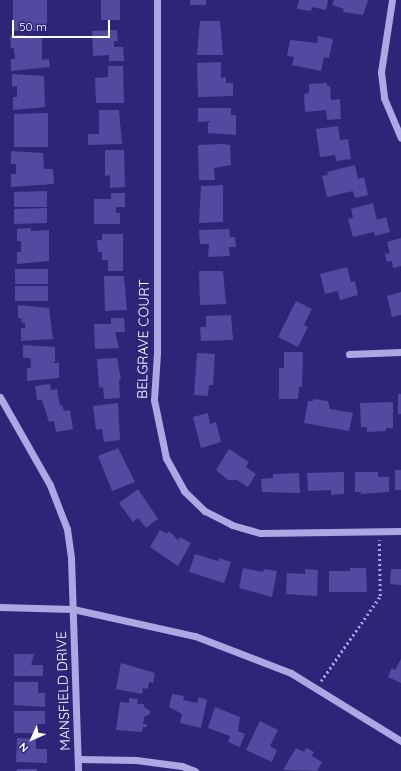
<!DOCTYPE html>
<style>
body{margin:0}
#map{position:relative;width:401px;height:771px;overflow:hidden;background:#2e2579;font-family:Quicksand,sans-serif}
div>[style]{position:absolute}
.building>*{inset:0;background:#524aa0}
.path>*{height:2.5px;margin-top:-1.25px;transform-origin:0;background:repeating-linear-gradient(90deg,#ada8e3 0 2px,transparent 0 5px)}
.minor>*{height:7px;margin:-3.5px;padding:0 3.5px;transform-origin:3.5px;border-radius:3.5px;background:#ada8e3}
span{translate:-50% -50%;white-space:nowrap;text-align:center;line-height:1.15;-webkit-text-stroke:3px #2e2579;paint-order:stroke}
.street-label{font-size:14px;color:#fff}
.north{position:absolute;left:12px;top:719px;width:40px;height:40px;-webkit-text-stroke:3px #2e2579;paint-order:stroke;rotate:225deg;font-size:11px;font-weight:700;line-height:16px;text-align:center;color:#fff}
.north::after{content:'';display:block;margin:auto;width:14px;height:18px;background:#fff;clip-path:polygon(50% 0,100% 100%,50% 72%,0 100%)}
.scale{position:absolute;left:12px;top:20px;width:98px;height:18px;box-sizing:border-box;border:2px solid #fff;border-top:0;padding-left:5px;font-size:12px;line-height:14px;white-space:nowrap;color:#fff;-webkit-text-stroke:3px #2e2579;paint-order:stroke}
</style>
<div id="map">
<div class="building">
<div style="clip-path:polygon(13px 0,47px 0,47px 31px,13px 31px)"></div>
<div style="clip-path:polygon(101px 0,120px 0,120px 20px,101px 20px)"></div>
<div style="clip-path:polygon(190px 0,206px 0,206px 5px,190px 5px)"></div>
<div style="clip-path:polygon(299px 0,328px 0,326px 10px,312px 7px,311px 11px,297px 9px)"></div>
<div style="clip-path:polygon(334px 0,368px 0,363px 15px,343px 12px,344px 9px,332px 5px)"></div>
<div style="clip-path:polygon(200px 21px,220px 21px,223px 55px,197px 55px)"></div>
<div style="clip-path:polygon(117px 30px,118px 41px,114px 41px,114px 47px,123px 47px,124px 61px,109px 61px,109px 55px,93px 56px,92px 31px)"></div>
<div style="clip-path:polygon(25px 35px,25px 38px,42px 37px,42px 60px,49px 59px,50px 67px,11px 71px,11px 59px,15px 59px,15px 54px,21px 54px,14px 54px,14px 48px,11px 48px,10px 36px)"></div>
<div style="clip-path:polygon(318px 36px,333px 39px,329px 58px,324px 57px,321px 71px,292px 65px,294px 57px,287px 56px,290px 40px,317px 43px)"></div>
<div style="clip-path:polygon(221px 62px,221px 78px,226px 77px,226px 83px,233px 83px,233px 96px,198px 97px,197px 63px)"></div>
<div style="clip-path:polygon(108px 66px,123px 66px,124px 103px,96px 103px,95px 78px,108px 77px)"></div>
<div style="clip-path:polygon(12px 74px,44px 76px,45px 107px,13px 110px,13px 97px,17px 97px,17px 86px,12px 87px)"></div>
<div style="clip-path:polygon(327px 83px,327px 86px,330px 86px,331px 100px,340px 99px,341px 119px,327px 120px,326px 110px,305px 112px,304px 94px,309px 93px,309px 84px)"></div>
<div style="clip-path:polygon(198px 108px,231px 108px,231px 115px,236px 115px,236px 135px,208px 133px,208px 123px,211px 121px,198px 122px)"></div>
<div style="clip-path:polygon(99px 110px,119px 110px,122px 144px,88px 145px,88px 134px,99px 134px)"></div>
<div style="clip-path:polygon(48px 113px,48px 147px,14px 147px,14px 114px)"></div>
<div style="clip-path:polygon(338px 126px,340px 140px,348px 139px,351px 159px,336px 161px,335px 155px,320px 157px,316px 129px)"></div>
<div style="clip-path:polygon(222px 144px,230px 145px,231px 165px,214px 168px,215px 180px,199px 180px,198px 145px)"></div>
<div style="clip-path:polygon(105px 150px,124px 150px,125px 187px,110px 188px,110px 175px,105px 176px)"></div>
<div style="clip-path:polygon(11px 151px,43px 153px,44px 169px,53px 169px,54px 184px,11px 187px,11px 174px,16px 174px,16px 164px,11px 164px)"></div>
<div style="clip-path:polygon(355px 165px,358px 179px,364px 177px,368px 195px,355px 198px,353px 191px,327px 197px,322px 176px,328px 175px,327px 172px)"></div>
<div style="clip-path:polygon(223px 185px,223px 222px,199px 223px,201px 186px)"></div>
<div style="clip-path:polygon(47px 191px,47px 207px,14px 207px,14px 192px)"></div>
<div style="clip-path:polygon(111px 193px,125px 193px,125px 207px,116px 207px,116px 213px,120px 213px,120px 224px,94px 224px,94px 199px,111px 199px)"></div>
<div style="clip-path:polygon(373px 203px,377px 220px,386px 217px,390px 232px,375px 236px,374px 232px,353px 237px,348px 219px,353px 218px,351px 209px)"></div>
<div style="clip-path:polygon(47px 208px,47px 223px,14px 224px,14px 209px)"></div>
<div style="clip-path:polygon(31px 228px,31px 231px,49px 230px,49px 261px,17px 264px,17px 252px,21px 252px,21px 241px,17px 241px,17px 229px)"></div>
<div style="clip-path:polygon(229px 229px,230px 237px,235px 237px,236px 247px,229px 247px,230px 256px,208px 257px,209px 244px,200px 244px,199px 230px)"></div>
<div style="clip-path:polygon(102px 234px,123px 234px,123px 271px,108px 271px,108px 260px,102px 260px,102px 252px,98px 252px,97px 240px,102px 240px)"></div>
<div style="clip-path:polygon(401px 238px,401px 266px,393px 268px,392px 261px,387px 262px,385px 254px,390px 253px,387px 242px)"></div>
<div style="clip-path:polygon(347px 267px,351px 282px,355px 281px,358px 295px,340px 300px,338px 291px,325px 294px,320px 274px)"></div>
<div style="clip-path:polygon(15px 269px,48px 269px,48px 284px,15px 284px)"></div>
<div style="clip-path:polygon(199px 271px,223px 271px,226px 304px,200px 305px)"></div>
<div style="clip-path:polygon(104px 276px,124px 276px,127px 310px,105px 311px)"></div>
<div style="clip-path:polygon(15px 286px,48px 286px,48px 301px,15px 301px)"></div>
<div style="clip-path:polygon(401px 292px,401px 315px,392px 317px,387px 296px)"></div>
<div style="clip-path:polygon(296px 301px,312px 309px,304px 325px,308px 327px,298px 347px,278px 337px)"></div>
<div style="clip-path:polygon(18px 305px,49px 308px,53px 339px,21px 341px,21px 328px,25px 328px,25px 323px,22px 323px,21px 318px,18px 318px)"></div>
<div style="clip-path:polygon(231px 315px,233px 340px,201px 341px,200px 327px,206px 327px,206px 316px)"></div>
<div style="clip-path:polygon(111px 318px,124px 318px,125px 332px,115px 332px,119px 348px,95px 349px,94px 324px,111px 324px)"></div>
<div style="clip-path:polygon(23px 345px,55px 347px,55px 362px,50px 363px,59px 363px,59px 378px,27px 381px,27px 368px,31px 368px,31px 363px,30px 358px,23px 358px)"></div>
<div style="clip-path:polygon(284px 352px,303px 352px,302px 387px,299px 387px,298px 399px,279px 399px,279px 368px,284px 368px)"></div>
<div style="clip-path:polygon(197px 353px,215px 354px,213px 385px,209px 385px,208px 396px,194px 395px)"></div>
<div style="clip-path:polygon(117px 358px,121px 380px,119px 380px,120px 398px,104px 399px,103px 387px,99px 388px,97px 359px)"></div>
<div style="clip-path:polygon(50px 384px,51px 390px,57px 389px,60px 406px,62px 405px,64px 411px,70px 410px,73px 429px,56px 432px,54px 421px,49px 422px,42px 400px,37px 400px,35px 386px)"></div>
<div style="clip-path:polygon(398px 394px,401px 394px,401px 414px,398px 414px)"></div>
<div style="clip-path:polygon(313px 399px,328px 401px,330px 409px,353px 413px,349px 431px,304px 423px,308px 401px,313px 401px)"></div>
<div style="clip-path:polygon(393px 402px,393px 428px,386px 428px,386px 431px,367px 432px,367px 427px,361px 427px,360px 403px)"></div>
<div style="clip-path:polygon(118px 403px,120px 440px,104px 442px,102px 429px,96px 430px,93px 406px)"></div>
<div style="clip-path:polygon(208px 413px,210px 424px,216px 422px,221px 442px,201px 448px,193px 417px)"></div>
<div style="clip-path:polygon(118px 448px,135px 482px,112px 491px,98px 456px)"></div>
<div style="clip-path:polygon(229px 449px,249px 462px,246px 467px,256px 474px,248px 487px,237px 480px,228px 480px,216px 470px)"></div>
<div style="clip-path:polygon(395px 470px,401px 470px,401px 490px,395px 490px)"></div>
<div style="clip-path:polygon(344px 472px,344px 494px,331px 495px,331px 490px,308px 491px,307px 473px)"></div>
<div style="clip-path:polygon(355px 472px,378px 472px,378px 477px,389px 477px,389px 492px,361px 494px,361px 492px,355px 492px)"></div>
<div style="clip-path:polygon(299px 473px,300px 493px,262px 492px,261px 479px,273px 478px,273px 474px)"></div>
<div style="clip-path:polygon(138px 489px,158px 519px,146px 528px,138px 518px,133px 522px,119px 503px)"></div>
<div style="clip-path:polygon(160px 530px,167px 534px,169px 531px,178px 540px,180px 537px,191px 543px,178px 566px,150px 547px)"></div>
<div style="clip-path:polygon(195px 554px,218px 561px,219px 558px,231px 562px,224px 583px,189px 572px)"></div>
<div style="clip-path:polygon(243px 568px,263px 572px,264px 569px,277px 571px,272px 597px,239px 588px)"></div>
<div style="clip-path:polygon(350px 568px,366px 568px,367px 592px,329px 592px,329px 571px,350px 571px)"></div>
<div style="clip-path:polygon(305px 569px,318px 570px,317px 596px,286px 594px,287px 573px,305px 574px)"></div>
<div style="clip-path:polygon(391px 569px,401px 569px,401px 585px,390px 584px)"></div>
<div style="clip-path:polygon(14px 654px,34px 654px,31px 665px,43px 665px,43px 676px,14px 676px)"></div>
<div style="clip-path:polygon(401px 659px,401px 683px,388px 677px,392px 668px,395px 670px)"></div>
<div style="clip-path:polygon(121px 663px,155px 673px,153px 683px,149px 682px,148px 689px,143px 688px,142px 694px,116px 689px)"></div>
<div style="clip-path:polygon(14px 682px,38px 682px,38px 693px,45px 693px,45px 707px,14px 705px)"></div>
<div style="clip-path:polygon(172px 694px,184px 696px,183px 700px,197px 703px,199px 697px,207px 700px,201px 728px,180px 723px,182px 714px,169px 707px)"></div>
<div style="clip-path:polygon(129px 698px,138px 699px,137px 704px,144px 704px,144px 707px,150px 711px,150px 714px,144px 717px,143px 724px,147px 724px,147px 727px,143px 727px,142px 732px,116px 730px,120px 702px,129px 703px)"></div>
<div style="clip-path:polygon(215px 707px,240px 717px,238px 731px,245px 734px,240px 747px,228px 742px,230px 736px,208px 728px)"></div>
<div style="clip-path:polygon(14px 711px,45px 711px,45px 724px,37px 724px,37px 733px,14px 733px)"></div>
<div style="clip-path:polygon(260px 721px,278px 730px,270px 746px,277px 750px,272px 762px,246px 750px)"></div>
<div style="clip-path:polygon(17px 738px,36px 739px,36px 749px,47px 749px,47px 763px,16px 762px)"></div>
<div style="clip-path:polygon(296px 748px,304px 752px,306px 748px,314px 752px,312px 756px,322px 762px,317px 771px,283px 770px)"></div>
<div style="clip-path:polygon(17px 769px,37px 769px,37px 771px,17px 771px)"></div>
</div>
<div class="path">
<div style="left:321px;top:681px;width:103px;rotate:-55.2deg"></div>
<div style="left:380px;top:596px;width:56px;rotate:-91deg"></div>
</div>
<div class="minor">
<div style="left:157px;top:0;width:353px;rotate:90deg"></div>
<div style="left:157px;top:353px;width:47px;rotate:93.7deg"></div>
<div style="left:154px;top:400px;width:59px;rotate:78.3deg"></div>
<div style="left:166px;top:458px;width:38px;rotate:61deg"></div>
<div style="left:184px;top:491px;width:29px;rotate:44deg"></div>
<div style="left:205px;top:511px;width:30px;rotate:27deg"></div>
<div style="left:232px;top:525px;width:29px;rotate:16deg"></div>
<div style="left:260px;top:533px;width:141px;rotate:-0.8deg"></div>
<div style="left:392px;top:0;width:73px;rotate:98.7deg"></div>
<div style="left:381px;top:72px;width:26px;rotate:83deg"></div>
<div style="left:384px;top:98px;width:43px;rotate:67deg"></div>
<div style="left:349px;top:354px;width:52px;rotate:-2.2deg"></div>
<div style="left:0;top:397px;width:101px;rotate:60.4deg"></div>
<div style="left:50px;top:485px;width:47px;rotate:68.9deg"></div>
<div style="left:67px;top:529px;width:29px;rotate:82deg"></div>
<div style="left:71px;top:558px;width:213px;rotate:88.1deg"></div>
<div style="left:0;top:607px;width:73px;rotate:1.6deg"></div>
<div style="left:73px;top:609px;width:125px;rotate:12.5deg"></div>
<div style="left:195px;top:636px;width:103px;rotate:21.1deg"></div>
<div style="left:291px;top:673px;width:129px;rotate:31.7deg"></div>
<div style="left:78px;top:759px;width:58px;rotate:1deg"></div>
<div style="left:136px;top:760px;width:46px;rotate:7.4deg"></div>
<div style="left:182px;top:766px;width:14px;rotate:21deg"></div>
</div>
<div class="street-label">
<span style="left:143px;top:339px;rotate:-89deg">BELGRAVE COURT</span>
<span style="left:63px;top:691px;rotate:-92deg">MANSFIELD DRIVE</span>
</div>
<div class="north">N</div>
<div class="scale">50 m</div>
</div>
